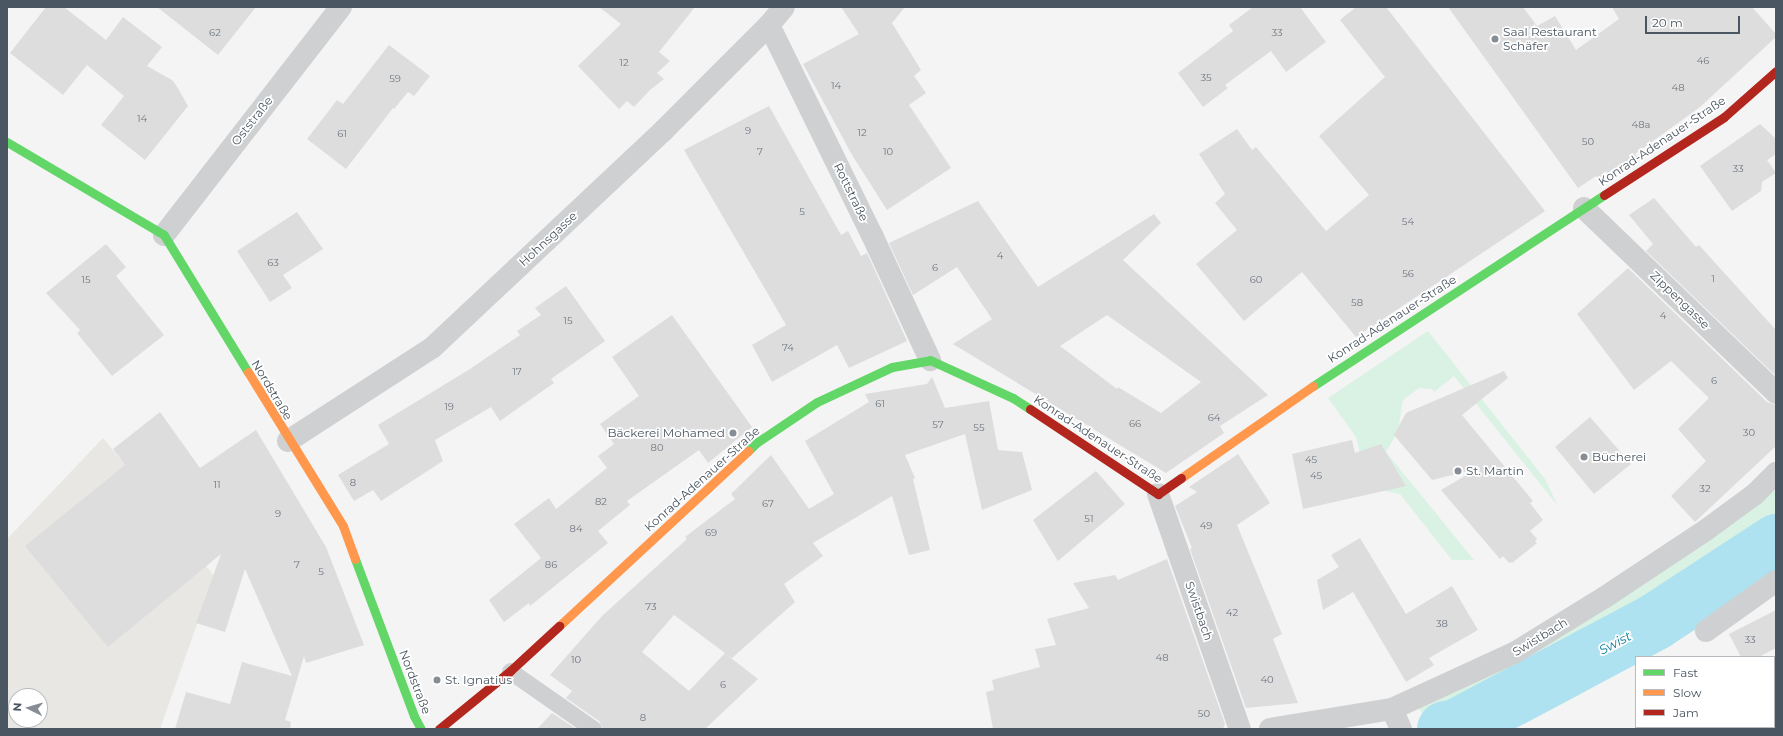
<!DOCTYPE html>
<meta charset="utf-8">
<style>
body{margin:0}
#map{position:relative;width:1783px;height:736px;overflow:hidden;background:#f4f4f4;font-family:Montserrat,sans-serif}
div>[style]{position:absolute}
.commercial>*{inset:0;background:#e8e7e3}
.green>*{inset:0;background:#d9f2e3}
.river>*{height:57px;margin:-28.5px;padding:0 28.5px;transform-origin:28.5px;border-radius:28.5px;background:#aee2f0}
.building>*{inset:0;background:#ddddde}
.lane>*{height:17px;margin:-8.5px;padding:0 8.5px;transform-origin:8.5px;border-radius:8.5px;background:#ced0d2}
.street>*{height:22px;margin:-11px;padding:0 11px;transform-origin:11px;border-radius:11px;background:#ced0d2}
.fast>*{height:9px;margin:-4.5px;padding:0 4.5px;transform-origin:4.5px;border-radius:4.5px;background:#63d668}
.slow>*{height:9px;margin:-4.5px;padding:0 4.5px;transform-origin:4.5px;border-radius:4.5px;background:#ff974d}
.jam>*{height:9px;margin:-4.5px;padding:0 4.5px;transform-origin:4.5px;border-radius:4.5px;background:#b3261e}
.dots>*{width:11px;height:11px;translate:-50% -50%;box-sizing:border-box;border:2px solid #fff;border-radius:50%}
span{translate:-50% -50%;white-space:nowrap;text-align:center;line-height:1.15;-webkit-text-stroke:3.5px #fff;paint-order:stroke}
.number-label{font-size:10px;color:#707881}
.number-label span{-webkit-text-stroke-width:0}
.poi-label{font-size:12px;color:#4a5661}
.left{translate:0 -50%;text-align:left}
.right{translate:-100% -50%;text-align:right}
.street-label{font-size:12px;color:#4a5661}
.water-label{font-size:13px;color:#0c7c9b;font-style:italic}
.frame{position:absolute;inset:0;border:8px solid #4a5661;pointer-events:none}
.legend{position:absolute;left:1635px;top:656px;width:140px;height:72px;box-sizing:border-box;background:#fff;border:1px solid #b7bbc0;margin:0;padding:5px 7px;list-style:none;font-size:12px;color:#4a5661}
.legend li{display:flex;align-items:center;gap:8px;height:20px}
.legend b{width:20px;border:1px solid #b7bbc0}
.north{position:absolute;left:8px;top:688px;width:40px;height:40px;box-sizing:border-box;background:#fff;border:1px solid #b7bbc0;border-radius:50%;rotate:275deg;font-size:11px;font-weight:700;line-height:16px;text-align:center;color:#4a5661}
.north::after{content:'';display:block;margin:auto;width:14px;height:18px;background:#868d94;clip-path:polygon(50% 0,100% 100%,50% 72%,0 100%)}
.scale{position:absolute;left:1645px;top:16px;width:95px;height:18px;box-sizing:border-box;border:2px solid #4a5661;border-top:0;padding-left:5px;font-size:12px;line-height:14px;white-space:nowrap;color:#4a5661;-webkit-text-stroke:3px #fff;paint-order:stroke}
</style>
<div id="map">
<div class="commercial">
<div style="clip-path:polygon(evenodd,103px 438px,214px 576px,160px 729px,7px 729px,7px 539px,103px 438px,16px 696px,40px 696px,40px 720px,16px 720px,16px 696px)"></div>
</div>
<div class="green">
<div style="clip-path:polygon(1428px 331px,1545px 479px,1558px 506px,1454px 376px,1434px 392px,1432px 389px,1419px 388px,1403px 400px,1398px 431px,1386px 452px,1474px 560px,1452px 560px,1400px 494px,1385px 491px,1377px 453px,1361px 457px,1356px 437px,1328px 398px)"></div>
<div style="clip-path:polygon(1776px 490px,1776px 554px,1736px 589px,1581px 694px,1513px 729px,1433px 729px,1416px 704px,1507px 663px)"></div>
</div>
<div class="river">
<div style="left:1445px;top:729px;width:11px;rotate:-10deg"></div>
<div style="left:1456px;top:727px;width:225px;rotate:-28deg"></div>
<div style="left:1655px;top:621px;width:145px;rotate:-33.1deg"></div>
</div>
<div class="building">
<div style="clip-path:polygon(46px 7px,64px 7px,106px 40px,123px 17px,162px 47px,147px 66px,172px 80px,176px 85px,188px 106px,145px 160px,101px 125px,124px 96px,87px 65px,63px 95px,10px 53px)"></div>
<div style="clip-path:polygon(157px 7px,256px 7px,218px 55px)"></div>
<div style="clip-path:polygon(599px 7px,695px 7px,659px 52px,670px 61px,657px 73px,664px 79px,650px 90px,634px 107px,627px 101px,619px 109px,578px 66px,621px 24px)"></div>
<div style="clip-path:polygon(841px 7px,905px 7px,892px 23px,921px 70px,914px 76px,926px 93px,909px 105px,951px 168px,887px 210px,852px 155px,803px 64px,859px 34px)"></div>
<div style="clip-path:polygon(1253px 7px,1300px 7px,1326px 42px,1286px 72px,1271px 51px,1225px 85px,1228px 88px,1203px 107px,1178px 73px,1233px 31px,1229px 25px)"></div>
<div style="clip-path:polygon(1356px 7px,1386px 7px,1545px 211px,1356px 337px,1302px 272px,1244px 321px,1196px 264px,1237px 230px,1215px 203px,1225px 194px,1199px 154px,1237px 129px,1252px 150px,1256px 147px,1326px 231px,1369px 195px,1319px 136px,1385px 77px,1340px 20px)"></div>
<div style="clip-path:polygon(1448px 7px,1523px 7px,1537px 26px,1555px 16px,1576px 50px,1619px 19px,1612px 7px,1752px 7px,1776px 34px,1776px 37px,1700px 107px,1635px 154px,1638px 158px,1601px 182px,1596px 176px,1578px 188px)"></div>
<div style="clip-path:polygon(389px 45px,430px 76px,414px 96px,408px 92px,394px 109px,393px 108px,346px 169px,307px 139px,337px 100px,343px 104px)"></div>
<div style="clip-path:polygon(769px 106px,841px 235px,848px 231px,861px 256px,867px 253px,907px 341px,849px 368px,837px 345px,772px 382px,752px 345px,786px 325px,684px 150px)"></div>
<div style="clip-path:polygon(1760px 124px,1776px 139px,1776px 154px,1767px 160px,1776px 173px,1762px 182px,1761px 191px,1732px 211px,1700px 166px)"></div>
<div style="clip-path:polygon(1654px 198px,1696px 247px,1699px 245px,1776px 330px,1776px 376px,1646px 251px,1653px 244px,1629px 215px)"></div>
<div style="clip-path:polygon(evenodd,978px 201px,1038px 287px,1154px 214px,1161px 223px,1123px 260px,1268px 395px,1220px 426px,1224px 433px,1166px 473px,953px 344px,992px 319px,957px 267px,913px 295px,889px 243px,978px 201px,1107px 315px,1201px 382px,1161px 413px,1118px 387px,1117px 389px,1060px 346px,1107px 315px)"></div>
<div style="clip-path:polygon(297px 212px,323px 249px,283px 275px,292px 288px,270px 302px,237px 251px)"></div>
<div style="clip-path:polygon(106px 244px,126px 267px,116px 276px,164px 335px,112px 376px,77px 333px,80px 330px,46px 293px)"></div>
<div style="clip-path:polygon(1628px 268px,1767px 402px,1776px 405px,1776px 446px,1695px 522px,1671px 496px,1706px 461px,1678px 429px,1709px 398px,1671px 361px,1634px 390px,1577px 314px)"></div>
<div style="clip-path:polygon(566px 286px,605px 341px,551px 379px,554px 383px,500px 421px,491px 407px,435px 440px,443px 461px,381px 501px,373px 490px,354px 501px,338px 475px,389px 444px,378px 425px,470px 369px,520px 335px,517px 331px,541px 315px,535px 308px)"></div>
<div style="clip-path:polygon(672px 315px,752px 427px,708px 463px,699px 450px,627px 501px,630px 505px,598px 531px,608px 543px,530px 606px,529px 603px,504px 622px,489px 600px,541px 558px,514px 524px,549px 498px,556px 509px,607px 468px,598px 456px,614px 444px,600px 424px,639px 396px,612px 357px)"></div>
<div style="clip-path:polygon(1504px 371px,1508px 378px,1462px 415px,1533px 501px,1530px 503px,1543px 520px,1530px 531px,1537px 539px,1535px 541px,1537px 543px,1512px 563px,1511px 562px,1509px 563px,1503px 556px,1500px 559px,1441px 490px,1477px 469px,1432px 480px,1394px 435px,1406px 413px)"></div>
<div style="clip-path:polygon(evenodd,932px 377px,945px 408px,989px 401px,998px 450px,1022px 452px,1032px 490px,982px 510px,965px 434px,905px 455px,915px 478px,913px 479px,930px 550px,909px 555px,892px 496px,813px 543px,823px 556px,784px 584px,795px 602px,732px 658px,727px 655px,758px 679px,705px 729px,603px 729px,599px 721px,566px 698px,572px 691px,550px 675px,602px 616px,687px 539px,685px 537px,735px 499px,731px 494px,771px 455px,809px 509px,834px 494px,805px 441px,869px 402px,865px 394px,927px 384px,932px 377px,674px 615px,725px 653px,689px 691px,642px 652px,674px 615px)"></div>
<div style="clip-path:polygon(160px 412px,200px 468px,256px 430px,326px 547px,364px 645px,306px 663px,304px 656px,285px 720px,291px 722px,290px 729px,175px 729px,186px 692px,230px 704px,242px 662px,292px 676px,245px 569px,225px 632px,196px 623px,221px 554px,108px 647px,25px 546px,125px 465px,113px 449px)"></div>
<div style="clip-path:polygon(1590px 417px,1631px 464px,1594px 494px,1555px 447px)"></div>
<div style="clip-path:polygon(1352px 440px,1355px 453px,1381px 444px,1406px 486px,1303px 509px,1292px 454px)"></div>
<div style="clip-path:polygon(1238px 454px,1270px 503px,1237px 525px,1282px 634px,1273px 639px,1298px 703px,1246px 708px,1190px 549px,1192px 548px,1175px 506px,1197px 492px,1189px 487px)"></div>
<div style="clip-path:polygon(1096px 471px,1125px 504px,1058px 561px,1033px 520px)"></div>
<div style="clip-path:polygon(1360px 538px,1406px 614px,1452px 586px,1478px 630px,1429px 658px,1434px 665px,1406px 682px,1353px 592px,1323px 610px,1317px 580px,1339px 567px,1331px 555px)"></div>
<div style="clip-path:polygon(1167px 559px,1225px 724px,1223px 729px,993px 729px,986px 692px,994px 690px,992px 680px,1040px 667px,1035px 649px,1056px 645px,1047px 619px,1089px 608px,1073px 583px,1115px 575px,1118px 580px)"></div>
<div style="clip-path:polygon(1776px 610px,1776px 648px,1759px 657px,1741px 657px,1729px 634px)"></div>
<div style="clip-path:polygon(552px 713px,576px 729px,537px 729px)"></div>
</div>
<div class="lane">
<div style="left:510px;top:671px;width:101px;rotate:34.9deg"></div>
</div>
<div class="street">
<div style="left:769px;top:25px;width:234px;rotate:63.9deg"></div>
<div style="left:872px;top:235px;width:138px;rotate:65.1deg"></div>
<div style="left:1584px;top:208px;width:267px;rotate:43.9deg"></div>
<div style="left:164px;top:235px;width:289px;rotate:-52.2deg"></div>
<div style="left:288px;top:441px;width:171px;rotate:-32.9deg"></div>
<div style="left:432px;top:348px;width:318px;rotate:-43.2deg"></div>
<div style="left:664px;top:130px;width:148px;rotate:-45deg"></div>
<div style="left:769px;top:25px;width:23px;rotate:-50deg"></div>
<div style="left:1158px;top:494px;width:249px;rotate:70.8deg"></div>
<div style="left:1706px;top:631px;width:86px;rotate:-35.5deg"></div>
<div style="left:1392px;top:709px;width:22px;rotate:66deg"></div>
<div style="left:1270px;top:729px;width:124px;rotate:-9.3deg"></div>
<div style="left:1392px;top:709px;width:134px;rotate:-24.7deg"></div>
<div style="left:1514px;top:653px;width:107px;rotate:-31.6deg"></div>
<div style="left:1605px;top:597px;width:121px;rotate:-33.6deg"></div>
<div style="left:1706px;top:530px;width:61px;rotate:-36.3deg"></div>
<div style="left:1755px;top:494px;width:30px;rotate:-45deg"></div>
</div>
<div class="fast">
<div style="left:7px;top:142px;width:182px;rotate:30.6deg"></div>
<div style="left:164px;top:235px;width:161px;rotate:58.5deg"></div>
<div style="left:1313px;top:386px;width:348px;rotate:-33.3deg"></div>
<div style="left:748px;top:451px;width:11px;rotate:-45deg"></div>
<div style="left:756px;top:443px;width:73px;rotate:-33.9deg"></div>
<div style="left:817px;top:402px;width:83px;rotate:-25deg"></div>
<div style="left:892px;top:367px;width:39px;rotate:-10deg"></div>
<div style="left:930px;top:360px;width:91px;rotate:24.6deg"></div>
<div style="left:1013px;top:398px;width:20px;rotate:33deg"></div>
<div style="left:355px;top:559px;width:168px;rotate:69.4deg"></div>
<div style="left:414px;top:716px;width:15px;rotate:62deg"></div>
</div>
<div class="slow">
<div style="left:248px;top:372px;width:181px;rotate:58.3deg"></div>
<div style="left:343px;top:526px;width:35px;rotate:70deg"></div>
<div style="left:1181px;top:478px;width:161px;rotate:-34.9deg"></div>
<div style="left:559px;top:626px;width:258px;rotate:-42.8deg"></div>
</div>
<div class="jam">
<div style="left:1604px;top:195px;width:143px;rotate:-33deg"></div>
<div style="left:1724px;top:117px;width:69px;rotate:-41.5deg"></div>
<div style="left:1030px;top:409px;width:154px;rotate:33.6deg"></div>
<div style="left:1158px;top:494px;width:28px;rotate:-35deg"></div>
<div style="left:439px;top:729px;width:92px;rotate:-39.2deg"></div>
<div style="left:510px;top:671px;width:67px;rotate:-42.6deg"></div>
</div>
<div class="dots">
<div style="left:1495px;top:39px;background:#868d94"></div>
<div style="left:733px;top:433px;background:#868d94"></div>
<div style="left:1584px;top:457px;background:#868d94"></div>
<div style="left:1458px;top:471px;background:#868d94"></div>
<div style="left:437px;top:680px;background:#868d94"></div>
</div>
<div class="number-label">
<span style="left:215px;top:33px">62</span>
<span style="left:1277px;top:33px">33</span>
<span style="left:1703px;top:61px">46</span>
<span style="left:624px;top:63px">12</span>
<span style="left:1206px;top:78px">35</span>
<span style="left:395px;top:79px">59</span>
<span style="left:836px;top:86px">14</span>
<span style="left:1678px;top:88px">48</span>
<span style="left:142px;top:119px">14</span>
<span style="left:1641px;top:125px">48a</span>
<span style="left:748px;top:131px">9</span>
<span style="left:862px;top:133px">12</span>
<span style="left:342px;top:134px">61</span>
<span style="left:1588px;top:142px">50</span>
<span style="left:760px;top:152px">7</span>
<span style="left:888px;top:152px">10</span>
<span style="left:1738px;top:169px">33</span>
<span style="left:802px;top:212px">5</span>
<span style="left:1408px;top:222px">54</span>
<span style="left:1000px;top:256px">4</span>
<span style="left:273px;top:263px">63</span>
<span style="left:935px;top:268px">6</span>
<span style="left:1408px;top:274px">56</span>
<span style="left:1713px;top:279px">1</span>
<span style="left:86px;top:280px">15</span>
<span style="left:1256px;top:280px">60</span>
<span style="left:1357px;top:303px">58</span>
<span style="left:1663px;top:316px">4</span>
<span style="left:568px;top:321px">15</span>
<span style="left:788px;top:348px">74</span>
<span style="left:517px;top:372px">17</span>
<span style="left:1714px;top:381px">6</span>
<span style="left:880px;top:404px">61</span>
<span style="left:449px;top:407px">19</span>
<span style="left:1214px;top:418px">64</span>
<span style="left:1135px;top:424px">66</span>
<span style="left:938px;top:425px">57</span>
<span style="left:979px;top:428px">55</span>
<span style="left:1749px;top:433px">30</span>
<span style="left:657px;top:448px">80</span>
<span style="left:1311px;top:460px">45</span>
<span style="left:1316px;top:476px">45</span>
<span style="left:353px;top:483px">8</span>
<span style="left:217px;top:485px">11</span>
<span style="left:1705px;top:489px">32</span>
<span style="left:601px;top:502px">82</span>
<span style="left:768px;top:504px">67</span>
<span style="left:278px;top:514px">9</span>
<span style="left:1089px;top:519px">51</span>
<span style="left:1206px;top:526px">49</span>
<span style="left:576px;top:529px">84</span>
<span style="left:711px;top:533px">69</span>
<span style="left:297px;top:565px">7</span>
<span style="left:551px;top:565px">86</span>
<span style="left:321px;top:572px">5</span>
<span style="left:651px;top:607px">73</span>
<span style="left:1232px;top:613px">42</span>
<span style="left:1442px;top:624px">38</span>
<span style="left:1750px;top:640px">33</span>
<span style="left:1162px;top:658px">48</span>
<span style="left:576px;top:660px">10</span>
<span style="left:1267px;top:680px">40</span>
<span style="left:723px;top:685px">6</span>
<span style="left:1204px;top:714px">50</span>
<span style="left:643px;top:718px">8</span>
</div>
<div class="poi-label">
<span class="left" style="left:1503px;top:39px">Saal Restaurant<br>Schäfer</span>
<span class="right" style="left:725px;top:433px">Bäckerei Mohamed</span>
<span class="left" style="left:1592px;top:457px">Bücherei</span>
<span class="left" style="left:1466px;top:471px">St. Martin</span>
<span class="left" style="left:445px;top:680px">St. Ignatius</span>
</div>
<div class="street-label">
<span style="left:252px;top:121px;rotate:-52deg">Oststraße</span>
<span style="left:1662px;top:141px;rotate:-34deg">Konrad-Adenauer-Straße</span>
<span style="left:851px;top:192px;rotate:64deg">Rottstraße</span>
<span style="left:548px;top:239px;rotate:-43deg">Hohnsgasse</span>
<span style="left:1680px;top:300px;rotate:44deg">Zippengasse</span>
<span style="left:1392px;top:319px;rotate:-33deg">Konrad-Adenauer-Straße</span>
<span style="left:272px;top:390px;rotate:59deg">Nordstraße</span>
<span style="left:1098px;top:439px;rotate:33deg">Konrad-Adenauer-Straße</span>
<span style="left:702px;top:479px;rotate:-42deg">Konrad-Adenauer-Straße</span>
<span style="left:1199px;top:611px;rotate:71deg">Swistbach</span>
<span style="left:1540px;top:637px;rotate:-31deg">Swistbach</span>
<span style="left:415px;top:682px;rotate:69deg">Nordstraße</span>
</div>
<div class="water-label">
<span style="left:1615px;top:643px;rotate:-28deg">Swist</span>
</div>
<div class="frame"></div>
<ul class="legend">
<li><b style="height:5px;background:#63d668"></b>Fast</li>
<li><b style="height:5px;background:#ff974d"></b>Slow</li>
<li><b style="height:5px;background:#b3261e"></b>Jam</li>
</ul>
<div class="north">N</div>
<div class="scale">20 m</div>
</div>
